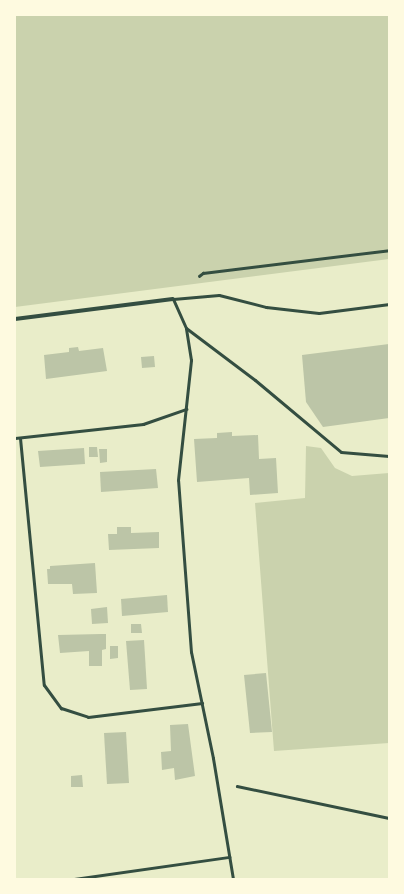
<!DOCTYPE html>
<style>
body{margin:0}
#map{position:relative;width:404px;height:894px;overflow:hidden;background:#e9edc9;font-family:"PT Serif",serif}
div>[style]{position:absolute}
.green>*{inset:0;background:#cad2ad}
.building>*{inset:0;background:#bcc5a7}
.path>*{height:2.5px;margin:-1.25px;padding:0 1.25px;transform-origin:1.25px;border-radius:1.25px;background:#344e41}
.service>*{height:3px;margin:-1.5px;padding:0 1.5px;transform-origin:1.5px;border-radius:1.5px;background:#344e41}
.minor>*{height:4px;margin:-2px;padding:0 2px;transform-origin:2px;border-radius:2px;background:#344e41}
span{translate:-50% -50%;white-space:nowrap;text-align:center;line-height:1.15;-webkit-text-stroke:3.5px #fefae0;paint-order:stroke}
.frame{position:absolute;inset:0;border:16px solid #fefae0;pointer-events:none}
</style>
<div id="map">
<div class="green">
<div style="clip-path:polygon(15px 15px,389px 15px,389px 259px,15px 307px)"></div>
<div style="clip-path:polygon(306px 446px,321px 448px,335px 468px,352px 476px,389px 473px,389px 743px,274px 751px,255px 503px,305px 498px)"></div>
</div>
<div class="building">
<div style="clip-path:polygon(389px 344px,389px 418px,323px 427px,306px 402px,302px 355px)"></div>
<div style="clip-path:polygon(78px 347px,79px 351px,103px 348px,107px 371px,46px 379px,44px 355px,69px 352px,69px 348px)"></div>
<div style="clip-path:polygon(154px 356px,155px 367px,142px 368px,141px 357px)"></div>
<div style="clip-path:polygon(232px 432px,232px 436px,258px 435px,259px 459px,276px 458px,278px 493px,250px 495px,249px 478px,197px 482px,194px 439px,217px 438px,217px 433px)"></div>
<div style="clip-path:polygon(89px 447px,97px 447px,98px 457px,89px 457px)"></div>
<div style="clip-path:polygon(84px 448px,85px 464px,40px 467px,38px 451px)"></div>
<div style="clip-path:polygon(99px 449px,107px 449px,107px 462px,100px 463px)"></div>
<div style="clip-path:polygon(156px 469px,158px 488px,101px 492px,100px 472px)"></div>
<div style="clip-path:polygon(117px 527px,131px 527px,131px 533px,159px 532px,159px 548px,109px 550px,108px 534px,117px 534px)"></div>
<div style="clip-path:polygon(95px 563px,97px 593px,73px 594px,72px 584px,48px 584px,47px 569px,50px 569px,50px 566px)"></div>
<div style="clip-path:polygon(167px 595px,168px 612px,122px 616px,121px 599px)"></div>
<div style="clip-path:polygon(107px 607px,108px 623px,92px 624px,91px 609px)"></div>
<div style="clip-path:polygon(131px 624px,141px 624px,142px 633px,131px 633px)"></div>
<div style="clip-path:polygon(101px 634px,106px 634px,106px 649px,102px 650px,102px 666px,89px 666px,89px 651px,60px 653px,58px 635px)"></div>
<div style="clip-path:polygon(144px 640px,147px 689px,130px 690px,126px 641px)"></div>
<div style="clip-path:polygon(110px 646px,118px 646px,118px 658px,110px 659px)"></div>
<div style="clip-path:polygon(266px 673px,272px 732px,250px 733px,244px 675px)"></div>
<div style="clip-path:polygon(188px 724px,195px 776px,175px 780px,174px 768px,162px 770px,161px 752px,171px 751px,170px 725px)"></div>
<div style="clip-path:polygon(126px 732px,129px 783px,107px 784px,104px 733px)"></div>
<div style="clip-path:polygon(82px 775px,83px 787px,71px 787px,71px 776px)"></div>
</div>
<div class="path">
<div style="left:199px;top:276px;width:5px;rotate:-37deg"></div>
<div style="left:203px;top:273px;width:187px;rotate:-7deg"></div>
<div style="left:237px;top:786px;width:155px;rotate:11.9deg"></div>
</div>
<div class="service">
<div style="left:186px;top:328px;width:86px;rotate:37deg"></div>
<div style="left:255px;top:380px;width:112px;rotate:39.9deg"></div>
<div style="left:341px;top:452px;width:48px;rotate:4.8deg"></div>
<div style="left:15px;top:438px;width:129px;rotate:-6.2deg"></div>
<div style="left:143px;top:424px;width:46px;rotate:-19.2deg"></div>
<div style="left:20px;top:438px;width:248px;rotate:84.5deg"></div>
<div style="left:44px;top:685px;width:29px;rotate:54deg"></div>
<div style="left:61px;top:708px;width:28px;rotate:18deg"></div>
<div style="left:88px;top:717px;width:115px;rotate:-7deg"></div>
<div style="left:74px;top:879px;width:157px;rotate:-8.1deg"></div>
<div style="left:233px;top:879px;width:123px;rotate:-99.4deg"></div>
<div style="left:213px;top:758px;width:108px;rotate:-101.7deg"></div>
<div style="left:191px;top:652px;width:172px;rotate:-94.3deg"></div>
<div style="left:178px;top:480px;width:121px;rotate:-83.8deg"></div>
<div style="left:191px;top:360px;width:32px;rotate:-99deg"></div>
<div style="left:186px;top:328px;width:32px;rotate:-114deg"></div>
<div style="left:173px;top:299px;width:46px;rotate:-5deg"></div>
<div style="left:219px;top:295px;width:49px;rotate:14.3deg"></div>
<div style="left:266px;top:307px;width:53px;rotate:6.5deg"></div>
<div style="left:319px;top:313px;width:71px;rotate:-7.3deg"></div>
</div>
<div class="minor">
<div style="left:15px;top:319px;width:159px;rotate:-7.2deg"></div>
</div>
<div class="frame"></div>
</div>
